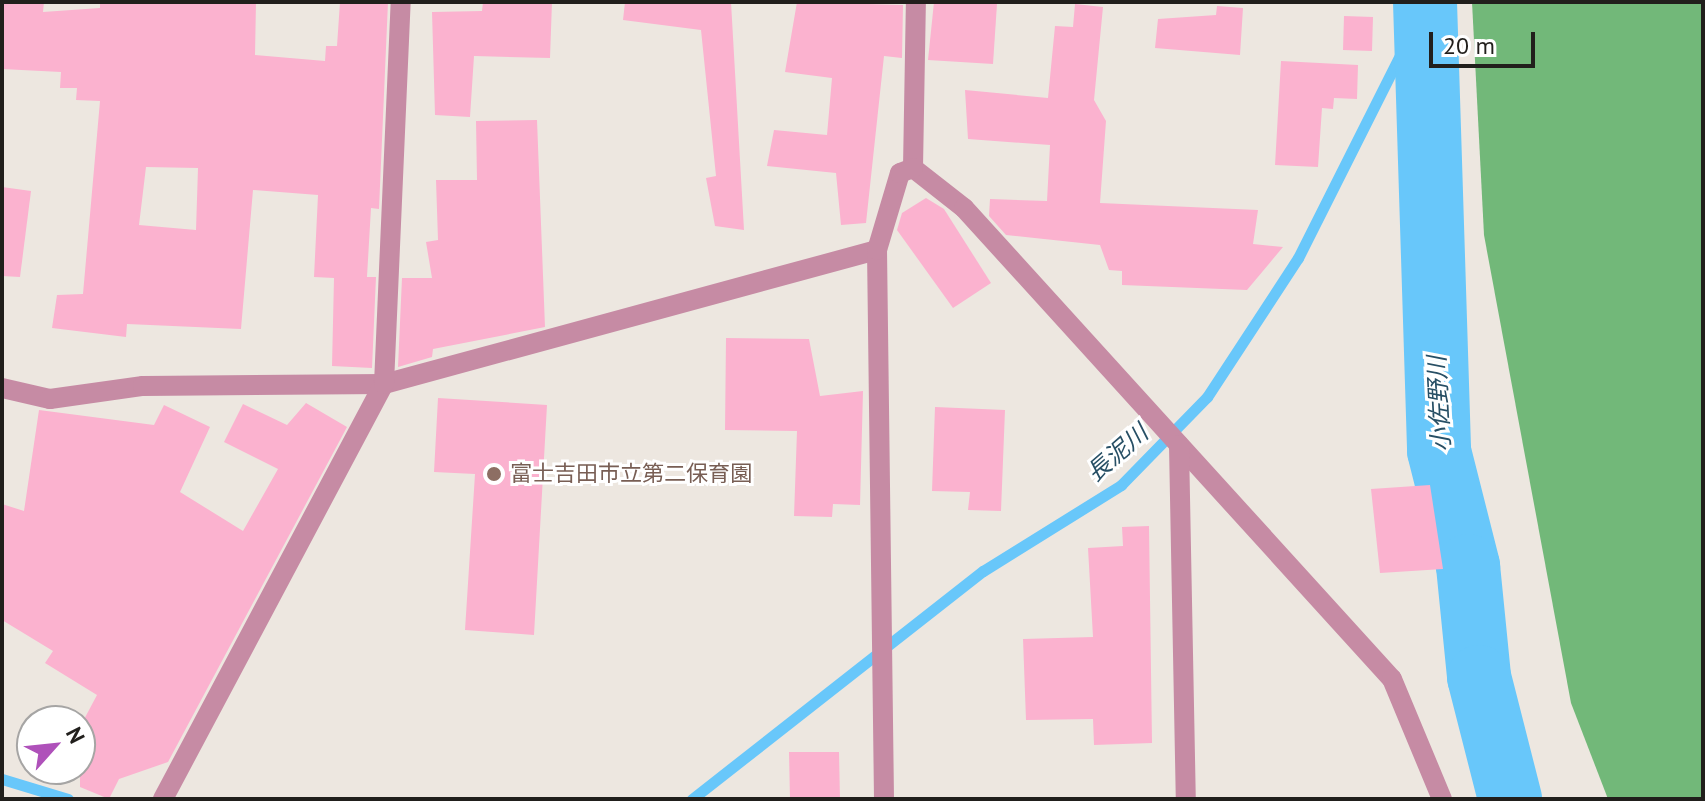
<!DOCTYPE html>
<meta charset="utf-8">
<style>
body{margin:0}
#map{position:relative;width:1705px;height:801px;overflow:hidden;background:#ede7e0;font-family:"PT Sans","Noto Sans JP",sans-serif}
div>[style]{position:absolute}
.forest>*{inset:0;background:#72b879}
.stream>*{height:11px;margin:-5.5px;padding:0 5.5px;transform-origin:5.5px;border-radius:5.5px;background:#68c7fa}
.river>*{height:64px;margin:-32px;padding:0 32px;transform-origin:32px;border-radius:32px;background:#68c7fa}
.building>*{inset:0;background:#fbb2cf}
.minor>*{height:20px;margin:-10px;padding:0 10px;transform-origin:10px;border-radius:10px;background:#c68ba4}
.dots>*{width:22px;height:22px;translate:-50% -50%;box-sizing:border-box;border:4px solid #fff;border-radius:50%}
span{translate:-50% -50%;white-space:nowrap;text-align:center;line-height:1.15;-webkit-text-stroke:6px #fff;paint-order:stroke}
.education-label{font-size:22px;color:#785e54}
.left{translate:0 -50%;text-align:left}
.water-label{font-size:24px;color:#274f65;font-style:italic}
.frame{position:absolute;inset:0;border:4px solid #211f1c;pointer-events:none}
.north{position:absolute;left:16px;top:705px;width:80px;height:80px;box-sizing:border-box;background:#fff;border:2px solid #a6a5a4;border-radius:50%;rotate:63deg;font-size:22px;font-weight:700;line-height:32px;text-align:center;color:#211f1c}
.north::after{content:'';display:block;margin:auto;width:28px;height:36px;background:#af51ba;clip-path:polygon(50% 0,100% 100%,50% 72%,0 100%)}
.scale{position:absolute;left:1429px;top:32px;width:106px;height:36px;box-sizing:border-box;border:4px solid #211f1c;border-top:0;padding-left:10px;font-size:24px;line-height:28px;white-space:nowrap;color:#211f1c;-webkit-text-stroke:6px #fff;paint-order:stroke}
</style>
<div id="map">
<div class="forest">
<div style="clip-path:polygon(1472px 2px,1703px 2px,1703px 799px,1608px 799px,1571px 703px,1484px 235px)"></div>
</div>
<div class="stream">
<div style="left:2px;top:779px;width:69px;rotate:16.9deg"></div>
<div style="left:692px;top:799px;width:370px;rotate:-38.1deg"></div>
<div style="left:983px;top:571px;width:163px;rotate:-31.9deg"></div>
<div style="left:1121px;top:485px;width:123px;rotate:-45.7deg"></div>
<div style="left:1207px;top:397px;width:166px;rotate:-56.8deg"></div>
<div style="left:1298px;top:258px;width:279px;rotate:-63.3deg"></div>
</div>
<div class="river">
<div style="left:1425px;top:2px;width:449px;rotate:88.2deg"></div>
<div style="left:1439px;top:451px;width:119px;rotate:75.8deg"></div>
<div style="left:1468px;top:566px;width:112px;rotate:84.3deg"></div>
<div style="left:1479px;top:677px;width:126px;rotate:75.7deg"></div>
</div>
<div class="building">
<div style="clip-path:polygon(evenodd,2px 2px,44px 2px,43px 12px,100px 8px,100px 2px,256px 2px,255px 55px,325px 61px,326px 46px,337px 46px,340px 2px,388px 2px,379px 209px,371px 208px,367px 277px,376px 277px,372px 368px,332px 366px,334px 278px,314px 277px,318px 195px,253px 190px,241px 329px,127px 324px,126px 337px,52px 328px,57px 295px,83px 294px,100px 101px,76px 100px,77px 88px,60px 88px,61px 72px,2px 69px,2px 2px,146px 167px,198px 168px,196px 230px,139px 225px,146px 167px)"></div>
<div style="clip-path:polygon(483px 2px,552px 2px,550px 58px,474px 56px,470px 117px,435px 115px,432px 12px,482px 11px)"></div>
<div style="clip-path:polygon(625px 2px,731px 2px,744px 230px,715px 226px,706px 178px,716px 176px,701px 30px,623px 20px)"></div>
<div style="clip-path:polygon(797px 2px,903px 5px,902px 58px,884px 56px,866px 223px,841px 225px,836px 173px,767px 166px,774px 130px,827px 135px,832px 78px,785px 72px)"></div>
<div style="clip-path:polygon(934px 2px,997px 4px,993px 64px,928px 60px)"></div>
<div style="clip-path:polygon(1075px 4px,1103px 7px,1094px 100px,1106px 121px,1100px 203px,1258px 210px,1253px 244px,1283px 247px,1247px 290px,1122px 285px,1122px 271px,1109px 270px,1100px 245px,1006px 235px,989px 216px,990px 199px,1047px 201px,1050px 145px,968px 139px,965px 90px,1048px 98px,1055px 26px,1073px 27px)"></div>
<div style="clip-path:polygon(1217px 6px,1243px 8px,1240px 55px,1155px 48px,1158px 19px,1216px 15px)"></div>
<div style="clip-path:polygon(1344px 16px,1373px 17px,1372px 51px,1343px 50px)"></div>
<div style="clip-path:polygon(1281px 61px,1358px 65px,1357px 99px,1334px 98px,1333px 109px,1322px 108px,1318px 167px,1275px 165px)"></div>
<div style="clip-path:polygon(537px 120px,545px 327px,433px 349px,432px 357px,398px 367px,402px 278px,432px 278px,426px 242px,438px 240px,436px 180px,477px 180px,476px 121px)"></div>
<div style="clip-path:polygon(2px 187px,31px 191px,20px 277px,2px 276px)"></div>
<div style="clip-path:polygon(926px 198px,944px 209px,991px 283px,953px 308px,897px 230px,902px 213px)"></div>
<div style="clip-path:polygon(726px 338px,809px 339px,820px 396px,863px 391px,860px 505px,833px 504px,832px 517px,794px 516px,797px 431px,725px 430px)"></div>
<div style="clip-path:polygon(438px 398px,547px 405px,534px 635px,465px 630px,475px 474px,434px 472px)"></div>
<div style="clip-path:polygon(306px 403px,347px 427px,168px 762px,119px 779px,109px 799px,80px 787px,80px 727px,97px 695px,45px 663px,53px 651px,2px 620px,2px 504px,24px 511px,39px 410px,154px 425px,164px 405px,210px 427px,180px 492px,243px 531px,278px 469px,224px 442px,243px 404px,287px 425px)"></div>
<div style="clip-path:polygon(935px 407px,1005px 410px,1001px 511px,968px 510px,970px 492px,932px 491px)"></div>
<div style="clip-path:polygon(1430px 485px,1443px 569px,1380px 573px,1371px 489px)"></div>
<div style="clip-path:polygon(1149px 526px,1152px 743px,1094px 745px,1093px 719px,1026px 720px,1023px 639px,1093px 637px,1088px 548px,1123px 546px,1122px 527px)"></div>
<div style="clip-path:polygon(789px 752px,839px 752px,840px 799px,790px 799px)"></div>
</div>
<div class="minor">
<div style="left:913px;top:168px;width:65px;rotate:38.1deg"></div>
<div style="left:964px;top:208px;width:636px;rotate:47.74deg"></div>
<div style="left:1392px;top:679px;width:130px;rotate:67.4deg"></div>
<div style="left:913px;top:168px;width:166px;rotate:-89deg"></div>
<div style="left:2px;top:388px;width:49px;rotate:12.9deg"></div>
<div style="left:50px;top:399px;width:94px;rotate:-8deg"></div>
<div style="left:143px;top:386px;width:241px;rotate:-0.5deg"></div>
<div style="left:384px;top:384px;width:511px;rotate:-15.21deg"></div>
<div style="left:1179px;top:445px;width:354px;rotate:88.9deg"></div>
<div style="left:163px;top:799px;width:470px;rotate:-62deg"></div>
<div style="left:384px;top:384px;width:382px;rotate:-87.5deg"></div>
<div style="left:884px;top:799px;width:549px;rotate:-90.73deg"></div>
<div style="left:877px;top:250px;width:80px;rotate:-73.4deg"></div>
<div style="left:900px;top:173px;width:14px;rotate:-21deg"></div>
</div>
<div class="dots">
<div style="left:494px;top:474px;background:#8d6e63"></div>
</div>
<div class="education-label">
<span class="left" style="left:510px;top:474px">富士吉田市立第二保育園</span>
</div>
<div class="water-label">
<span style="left:1439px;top:404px;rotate:-93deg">小佐野川</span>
<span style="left:1117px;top:453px;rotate:-41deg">長泥川</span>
</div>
<div class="frame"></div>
<div class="north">N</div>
<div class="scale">20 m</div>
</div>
